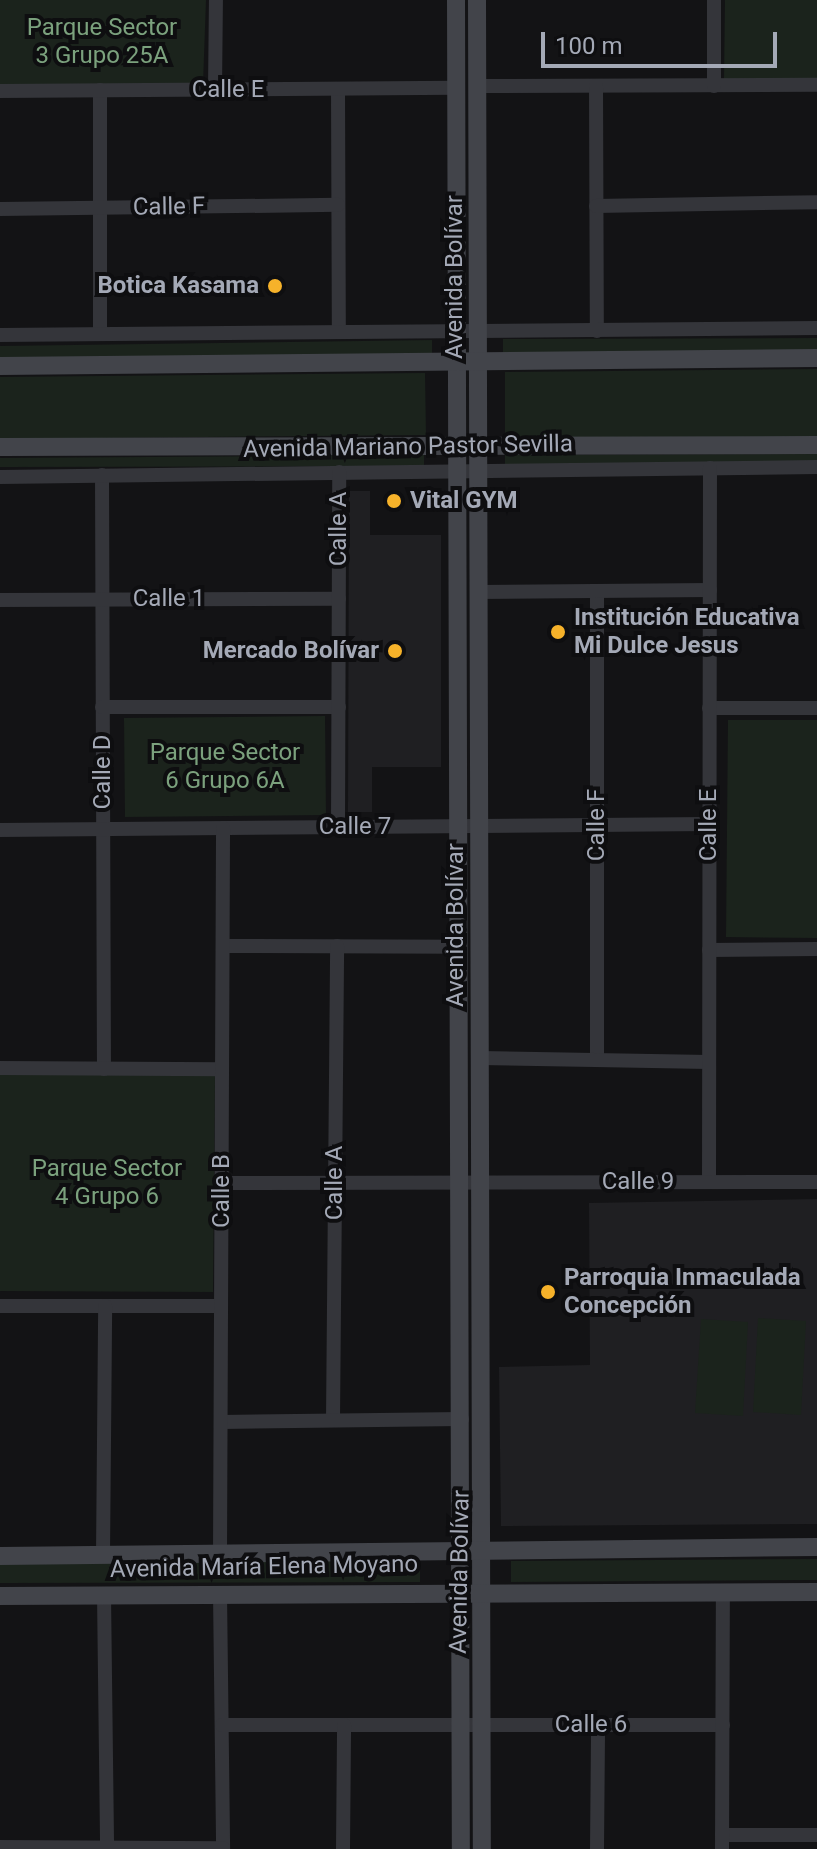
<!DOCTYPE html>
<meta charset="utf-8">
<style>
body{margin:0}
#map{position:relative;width:817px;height:1849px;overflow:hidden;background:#131315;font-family:Roboto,sans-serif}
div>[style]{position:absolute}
.built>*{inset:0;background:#1f1f22}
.green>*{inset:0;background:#1b231c}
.street>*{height:14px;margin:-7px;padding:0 7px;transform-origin:7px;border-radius:7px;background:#34353a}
.secondary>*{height:18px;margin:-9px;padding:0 9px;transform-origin:9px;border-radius:9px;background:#42444a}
.dots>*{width:22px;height:22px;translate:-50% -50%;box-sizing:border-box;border:4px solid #0e0e10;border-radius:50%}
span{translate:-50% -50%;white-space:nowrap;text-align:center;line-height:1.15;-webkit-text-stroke:8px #0e0e10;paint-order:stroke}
.park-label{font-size:24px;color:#7ba17d}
.street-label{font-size:24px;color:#a4a9b6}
.poi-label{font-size:24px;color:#a4a9b6;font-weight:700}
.right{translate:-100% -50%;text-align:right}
.left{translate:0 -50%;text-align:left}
.scale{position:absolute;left:541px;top:32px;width:236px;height:36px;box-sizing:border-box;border:4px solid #a4a9b6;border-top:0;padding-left:10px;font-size:24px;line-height:28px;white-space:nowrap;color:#a4a9b6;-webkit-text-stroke:6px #0e0e10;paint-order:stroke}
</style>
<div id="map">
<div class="built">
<div style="clip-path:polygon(349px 491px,370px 491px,370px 535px,441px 535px,441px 767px,372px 767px,372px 812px,348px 812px)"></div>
<div style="clip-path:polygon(817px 1199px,817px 1524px,501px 1526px,499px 1367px,590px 1365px,589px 1203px)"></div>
</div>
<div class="green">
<div style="clip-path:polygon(0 0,206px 0,203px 84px,0 84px)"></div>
<div style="clip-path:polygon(725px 0,817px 0,817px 79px,724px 79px)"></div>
<div style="clip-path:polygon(817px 338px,817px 351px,503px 354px,503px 339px)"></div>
<div style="clip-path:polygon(432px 340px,432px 355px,0 360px,0 346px)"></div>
<div style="clip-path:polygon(817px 369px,817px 437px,505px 439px,505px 372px)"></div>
<div style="clip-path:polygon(425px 373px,426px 435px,0 439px,0 377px)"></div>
<div style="clip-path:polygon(817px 454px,817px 465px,505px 467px,505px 455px)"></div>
<div style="clip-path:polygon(424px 455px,424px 466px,0 467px,0 458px)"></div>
<div style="clip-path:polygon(325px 716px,326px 815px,125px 817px,124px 718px)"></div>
<div style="clip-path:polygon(728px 720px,817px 720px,817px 938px,726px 937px)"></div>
<div style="clip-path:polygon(0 1075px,215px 1075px,213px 1292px,0 1291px)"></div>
<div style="clip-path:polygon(758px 1318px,806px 1321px,801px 1415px,753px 1412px)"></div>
<div style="clip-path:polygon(701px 1319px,748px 1322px,743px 1416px,695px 1413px)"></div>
<div style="clip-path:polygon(420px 1559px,420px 1582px,0 1583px,0 1563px)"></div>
<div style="clip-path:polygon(817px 1559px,817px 1580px,511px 1582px,511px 1561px)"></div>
</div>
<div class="street">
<div style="left:478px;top:86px;width:339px;rotate:-0.2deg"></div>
<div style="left:596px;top:86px;width:245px;rotate:89.8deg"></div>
<div style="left:714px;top:86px;width:86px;rotate:-90deg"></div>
<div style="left:338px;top:89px;width:243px;rotate:89.8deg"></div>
<div style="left:100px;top:90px;width:243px;rotate:90deg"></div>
<div style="left:215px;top:90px;width:90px;rotate:-89.4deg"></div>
<div style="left:0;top:91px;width:456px;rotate:-0.4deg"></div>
<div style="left:596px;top:206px;width:221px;rotate:-1deg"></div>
<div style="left:0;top:209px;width:338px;rotate:-0.7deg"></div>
<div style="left:0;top:335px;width:817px;rotate:-0.49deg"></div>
<div style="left:102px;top:475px;width:594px;rotate:89.81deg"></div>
<div style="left:0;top:477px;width:817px;rotate:-0.7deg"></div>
<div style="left:597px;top:591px;width:469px;rotate:90deg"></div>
<div style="left:477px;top:592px;width:233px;rotate:-0.5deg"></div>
<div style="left:0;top:600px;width:339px;rotate:-0.2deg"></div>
<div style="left:102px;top:707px;width:237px"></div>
<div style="left:709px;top:708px;width:108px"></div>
<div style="left:338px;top:827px;width:355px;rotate:-89.8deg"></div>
<div style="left:0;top:830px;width:709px;rotate:-0.48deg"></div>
<div style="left:223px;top:946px;width:235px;rotate:0.2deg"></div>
<div style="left:709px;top:950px;width:108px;rotate:-0.5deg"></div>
<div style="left:480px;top:1058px;width:229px;rotate:1deg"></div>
<div style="left:0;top:1068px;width:222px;rotate:0.3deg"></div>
<div style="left:709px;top:1182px;width:714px;rotate:-89.92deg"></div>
<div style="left:222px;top:1183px;width:595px;rotate:-0.1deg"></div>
<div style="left:0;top:1306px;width:221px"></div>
<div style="left:333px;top:1420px;width:474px;rotate:-89.5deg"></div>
<div style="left:221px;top:1422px;width:241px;rotate:-0.7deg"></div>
<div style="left:220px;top:1554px;width:726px;rotate:-89.76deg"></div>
<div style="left:103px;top:1555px;width:249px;rotate:-89.5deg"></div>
<div style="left:220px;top:1593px;width:256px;rotate:89.3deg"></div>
<div style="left:104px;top:1594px;width:254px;rotate:89.3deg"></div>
<div style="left:222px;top:1725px;width:501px"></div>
<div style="left:722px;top:1835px;width:95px"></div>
<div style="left:0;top:1847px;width:223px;rotate:0.3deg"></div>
<div style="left:343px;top:1849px;width:124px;rotate:-89.5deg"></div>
<div style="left:597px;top:1849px;width:124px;rotate:-89.5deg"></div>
<div style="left:722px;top:1849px;width:258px;rotate:-89.8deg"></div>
</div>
<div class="secondary">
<div style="left:456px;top:0;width:1849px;rotate:89.85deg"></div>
<div style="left:477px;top:0;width:1849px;rotate:89.85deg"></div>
<div style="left:0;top:366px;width:817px;rotate:-0.56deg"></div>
<div style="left:0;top:447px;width:817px;rotate:-0.14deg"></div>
<div style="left:0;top:1556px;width:817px;rotate:-0.63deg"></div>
<div style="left:0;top:1596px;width:817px;rotate:-0.28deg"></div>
</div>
<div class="dots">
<div style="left:275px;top:286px;background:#f6b22a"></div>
<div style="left:394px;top:501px;background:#f6b22a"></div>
<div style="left:558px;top:632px;background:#f6b22a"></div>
<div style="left:395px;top:651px;background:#f6b22a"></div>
<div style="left:548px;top:1292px;background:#f6b22a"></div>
</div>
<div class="park-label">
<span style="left:102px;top:42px">Parque Sector<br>3 Grupo 25A</span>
<span style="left:225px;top:767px">Parque Sector<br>6 Grupo 6A</span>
<span style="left:107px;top:1183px">Parque Sector<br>4 Grupo 6</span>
</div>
<div class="street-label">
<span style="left:228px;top:90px">Calle E</span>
<span style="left:169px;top:207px;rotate:-1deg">Calle F</span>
<span style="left:455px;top:277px;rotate:-90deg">Avenida Bolívar</span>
<span style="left:408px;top:447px;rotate:-1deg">Avenida Mariano Pastor Sevilla</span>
<span style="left:339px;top:529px;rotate:-90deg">Calle A</span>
<span style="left:169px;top:599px">Calle 1</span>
<span style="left:103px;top:772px;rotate:-90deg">Calle D</span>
<span style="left:597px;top:825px;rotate:-90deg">Calle F</span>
<span style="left:709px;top:825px;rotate:-90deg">Calle E</span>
<span style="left:355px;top:827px">Calle 7</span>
<span style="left:456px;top:925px;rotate:-90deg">Avenida Bolívar</span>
<span style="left:638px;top:1182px">Calle 9</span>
<span style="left:335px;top:1183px;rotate:-90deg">Calle A</span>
<span style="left:222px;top:1191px;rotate:-90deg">Calle B</span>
<span style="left:264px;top:1567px;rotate:-1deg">Avenida María Elena Moyano</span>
<span style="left:460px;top:1572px;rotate:-89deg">Avenida Bolívar</span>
<span style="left:591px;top:1725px">Calle 6</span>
</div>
<div class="poi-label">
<span class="right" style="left:259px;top:286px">Botica Kasama</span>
<span class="left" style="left:410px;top:501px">Vital GYM</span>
<span class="left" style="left:574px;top:632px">Institución Educativa<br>Mi Dulce Jesus</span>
<span class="right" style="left:379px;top:651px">Mercado Bolívar</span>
<span class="left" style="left:564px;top:1292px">Parroquia Inmaculada<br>Concepción</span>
</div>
<div class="scale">100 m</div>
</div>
